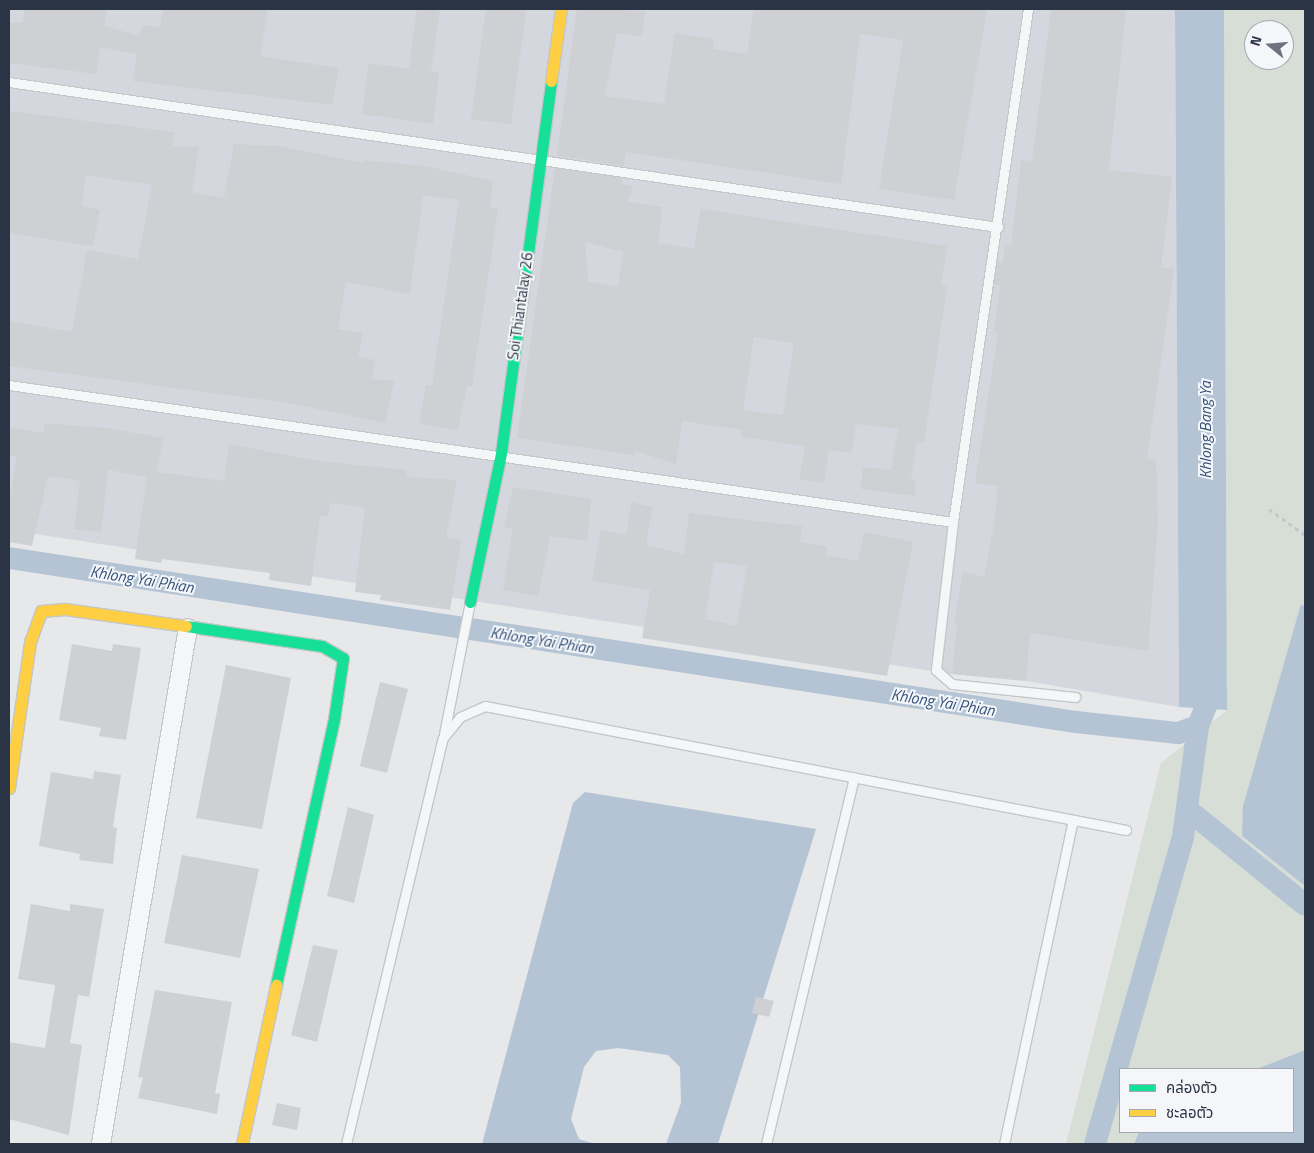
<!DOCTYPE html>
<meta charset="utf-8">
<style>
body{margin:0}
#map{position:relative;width:1314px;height:1153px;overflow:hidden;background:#e6e8ea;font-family:"Titillium Web","Noto Sans Thai",sans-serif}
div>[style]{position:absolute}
.built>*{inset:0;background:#d4d7dd}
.green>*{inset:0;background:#d6ded6}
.water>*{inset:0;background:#b4c4d5}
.canal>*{height:22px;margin:-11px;padding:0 11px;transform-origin:11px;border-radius:11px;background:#b4c4d5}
.building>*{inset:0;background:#ced0d3}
.path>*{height:3px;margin-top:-1.5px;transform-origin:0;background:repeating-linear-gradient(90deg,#c5c6ca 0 4px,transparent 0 8px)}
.roads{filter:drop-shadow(1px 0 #c4c6c8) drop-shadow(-1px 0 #c4c6c8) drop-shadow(0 1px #c4c6c8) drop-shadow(0 -1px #c4c6c8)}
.lane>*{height:9px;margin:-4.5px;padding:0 4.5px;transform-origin:4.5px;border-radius:4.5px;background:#f5f6f7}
.street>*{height:18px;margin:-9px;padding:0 9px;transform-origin:9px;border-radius:9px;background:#f5f6f7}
.fast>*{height:11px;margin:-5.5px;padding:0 5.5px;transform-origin:5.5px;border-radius:5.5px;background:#16e098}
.slow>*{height:11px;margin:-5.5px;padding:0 5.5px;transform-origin:5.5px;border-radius:5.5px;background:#ffcf43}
span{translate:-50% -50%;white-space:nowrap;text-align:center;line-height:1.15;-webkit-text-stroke:4px #f4f6f9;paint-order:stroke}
.street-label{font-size:15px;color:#2b3445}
.water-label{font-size:16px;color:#34527a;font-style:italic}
.frame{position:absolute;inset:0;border:10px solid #2b3445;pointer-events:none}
.legend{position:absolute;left:1119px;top:1068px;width:175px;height:65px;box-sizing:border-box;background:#f4f6f9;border:1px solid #a4a8b1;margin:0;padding:6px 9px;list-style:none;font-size:15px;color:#2b3445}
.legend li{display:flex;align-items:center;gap:10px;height:25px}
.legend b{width:25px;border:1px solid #a4a8b1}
.north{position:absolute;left:1244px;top:20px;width:50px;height:50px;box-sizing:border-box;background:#f4f6f9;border:1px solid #a4a8b1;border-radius:50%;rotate:287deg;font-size:14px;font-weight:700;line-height:20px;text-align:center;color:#2b3445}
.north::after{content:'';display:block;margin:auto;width:18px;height:22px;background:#6c737f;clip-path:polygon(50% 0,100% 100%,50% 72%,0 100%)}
</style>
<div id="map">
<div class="built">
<div style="clip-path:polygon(9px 9px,1175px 9px,1179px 707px,1026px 681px,952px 674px,9px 530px)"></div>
</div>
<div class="green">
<div style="clip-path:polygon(evenodd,1224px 9px,1305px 9px,1305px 607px,1302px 604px,1242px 836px,1305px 886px,1305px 1050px,1257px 1069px,1120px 1069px,1120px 1132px,1139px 1132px,1134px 1144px,1066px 1144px,1161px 763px,1227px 710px,1224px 9px,1254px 30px,1284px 30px,1284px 60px,1254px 60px,1254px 30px)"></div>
</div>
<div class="water">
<div style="clip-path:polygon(1175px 9px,1224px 9px,1227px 710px,1179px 707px)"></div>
<div style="clip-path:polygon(1301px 604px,1305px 607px,1305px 886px,1242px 836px,1243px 806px)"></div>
<div style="clip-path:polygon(585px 792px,816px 829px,718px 1144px,666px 1144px,681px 1103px,680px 1067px,668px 1055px,618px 1048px,596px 1051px,584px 1067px,571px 1119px,579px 1139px,595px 1144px,482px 1144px,573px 803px)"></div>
<div style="clip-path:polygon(1305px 1050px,1305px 1144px,1134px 1144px,1139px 1132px,1293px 1132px,1293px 1069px,1257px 1069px)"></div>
</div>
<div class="canal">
<div style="left:9px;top:558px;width:1080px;rotate:8.74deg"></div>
<div style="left:1076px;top:722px;width:103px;rotate:6.2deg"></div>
<div style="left:1178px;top:733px;width:21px;rotate:-19deg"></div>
<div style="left:1198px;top:726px;width:22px;rotate:-68deg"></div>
<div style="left:1206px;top:706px;width:26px;rotate:-90deg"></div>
<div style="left:1187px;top:809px;width:152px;rotate:39.1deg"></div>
<div style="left:1095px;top:1144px;width:319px;rotate:-74deg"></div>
<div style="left:1183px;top:837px;width:112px;rotate:-82.3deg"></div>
</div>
<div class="building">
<div style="clip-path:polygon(25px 9px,107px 9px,104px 26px,140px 36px,142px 25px,160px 28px,163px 9px,268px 9px,260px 56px,339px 68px,332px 105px,133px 81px,137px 54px,100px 47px,96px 74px,9px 63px,9px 23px,23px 22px)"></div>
<div style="clip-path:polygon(417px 9px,440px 9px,431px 72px,439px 73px,433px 124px,362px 114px,369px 63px,409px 69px)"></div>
<div style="clip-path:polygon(486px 9px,526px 9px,511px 124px,471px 119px)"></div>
<div style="clip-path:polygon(577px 9px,646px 11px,641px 36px,617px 33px,605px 96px,664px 104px,675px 33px,714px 39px,713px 49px,747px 54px,754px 9px,987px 9px,954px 200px,879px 189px,903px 40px,860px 34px,841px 184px,626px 152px,624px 166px,557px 156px)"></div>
<div style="clip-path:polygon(1051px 9px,1126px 9px,1109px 170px,1172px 177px,1161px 267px,1174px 269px,1147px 459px,1156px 460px,1158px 520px,1148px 651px,1030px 633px,1026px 681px,952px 674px,957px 624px,954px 624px,963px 572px,984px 577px,994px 525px,998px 486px,975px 483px,998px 333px,994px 333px,1000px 285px,994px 284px,997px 262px,1003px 263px,1005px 245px,1011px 246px,1021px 160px,1032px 161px)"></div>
<div style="clip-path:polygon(9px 111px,175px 132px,173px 146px,199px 147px,192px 192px,224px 198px,234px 144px,278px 146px,364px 163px,364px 160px,425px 166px,493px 181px,490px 208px,498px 209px,472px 386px,467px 386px,458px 431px,419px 423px,426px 385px,432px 386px,459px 200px,423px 195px,410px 294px,346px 282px,338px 329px,363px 333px,358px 357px,375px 360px,371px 379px,394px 381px,385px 423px,289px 403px,9px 366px,9px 321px,72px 332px,87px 250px,138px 259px,152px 185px,85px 175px,82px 206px,100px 210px,93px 246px,9px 233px)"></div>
<div style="clip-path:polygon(evenodd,555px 168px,622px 178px,621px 184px,633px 186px,628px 202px,662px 207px,658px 243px,694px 249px,701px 209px,947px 246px,941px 285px,947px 287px,924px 443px,917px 442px,911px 479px,916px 482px,914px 496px,861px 489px,863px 467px,891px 470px,898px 429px,856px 424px,851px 453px,829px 450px,824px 483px,799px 479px,805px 446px,741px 437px,742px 430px,682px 421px,676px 464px,635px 451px,635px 455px,517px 438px,555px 168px,585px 242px,623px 252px,618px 287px,588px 282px,585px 242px,555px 168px,754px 337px,794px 343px,783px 415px,743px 410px,754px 337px)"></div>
<div style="clip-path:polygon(45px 423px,107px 428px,163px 438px,157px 472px,224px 481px,229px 444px,318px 461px,407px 470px,406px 477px,457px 480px,446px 537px,461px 540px,450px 610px,380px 600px,381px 595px,355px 592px,365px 508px,361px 507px,330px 503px,328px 517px,320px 516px,311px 586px,269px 580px,270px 573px,162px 559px,161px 563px,135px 559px,147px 477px,108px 470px,101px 532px,74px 529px,80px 481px,48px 476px,32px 546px,9px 542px,9px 502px,17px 456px,9px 455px,9px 427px,43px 433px)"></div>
<div style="clip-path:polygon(513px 487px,591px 499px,587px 541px,550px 536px,538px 596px,503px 590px,513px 529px,504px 527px)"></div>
<div style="clip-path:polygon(evenodd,631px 502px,652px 507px,646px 545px,684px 554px,689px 513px,802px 526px,800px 542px,827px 546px,826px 555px,858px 561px,864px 532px,913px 542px,887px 676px,642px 638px,650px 590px,592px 581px,601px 530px,627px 535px,631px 502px,714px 562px,747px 566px,737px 626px,705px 619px,714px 562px)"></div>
<div style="clip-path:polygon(72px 644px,112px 651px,113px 644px,141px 648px,126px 740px,99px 736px,101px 728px,59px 720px)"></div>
<div style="clip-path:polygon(226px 665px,291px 678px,262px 829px,196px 818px)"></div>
<div style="clip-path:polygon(380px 682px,408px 689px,387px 773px,360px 766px)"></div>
<div style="clip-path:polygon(94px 771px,121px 775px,113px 827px,117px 828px,113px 864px,79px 860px,80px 854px,39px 846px,51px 772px,93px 779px)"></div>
<div style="clip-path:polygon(348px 807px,374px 815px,354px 903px,327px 896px)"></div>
<div style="clip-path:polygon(182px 855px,259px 869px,240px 958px,164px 943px)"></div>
<div style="clip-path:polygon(31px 904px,70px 911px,70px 904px,104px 909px,89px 997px,78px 995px,70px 1043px,82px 1045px,69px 1135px,9px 1119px,9px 1042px,45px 1048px,55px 985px,18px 979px)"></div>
<div style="clip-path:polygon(313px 945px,338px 950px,317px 1042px,291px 1035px)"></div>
<div style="clip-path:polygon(155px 990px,232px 1002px,215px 1093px,220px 1094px,217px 1114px,138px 1098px,143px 1078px,138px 1077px)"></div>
<div style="clip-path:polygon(756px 997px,774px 1001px,769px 1017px,752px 1013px)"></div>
<div style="clip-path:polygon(277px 1103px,301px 1108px,297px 1130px,272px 1125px)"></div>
</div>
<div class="path">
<div style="left:1269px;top:509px;width:44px;rotate:35.8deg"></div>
</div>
<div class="roads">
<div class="lane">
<div style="left:1028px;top:9px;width:518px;rotate:98.32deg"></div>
<div style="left:953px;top:522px;width:149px;rotate:96.6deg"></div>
<div style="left:936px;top:670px;width:21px;rotate:41deg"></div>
<div style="left:952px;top:684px;width:124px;rotate:6deg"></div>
<div style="left:9px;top:82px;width:1000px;rotate:8.34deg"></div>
<div style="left:9px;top:385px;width:954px;rotate:8.26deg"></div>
<div style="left:444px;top:734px;width:135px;rotate:-78.9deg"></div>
<div style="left:346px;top:1144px;width:417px;rotate:-76.6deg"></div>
<div style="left:443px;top:738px;width:27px;rotate:-51deg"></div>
<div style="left:460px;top:717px;width:27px;rotate:-24deg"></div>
<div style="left:485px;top:706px;width:653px;rotate:10.95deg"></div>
<div style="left:766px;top:1144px;width:377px;rotate:-76.5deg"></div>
<div style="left:1004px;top:1144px;width:331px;rotate:-78deg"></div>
</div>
<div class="street">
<div style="left:101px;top:1144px;width:523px;rotate:-80.43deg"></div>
</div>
<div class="fast">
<div style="left:470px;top:602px;width:152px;rotate:-78.2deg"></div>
<div style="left:501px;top:453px;width:375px;rotate:-82.3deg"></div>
<div style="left:186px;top:626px;width:137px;rotate:8.4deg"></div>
<div style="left:322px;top:646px;width:24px;rotate:30deg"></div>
<div style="left:343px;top:658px;width:62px;rotate:98.4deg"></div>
<div style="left:334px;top:719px;width:272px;rotate:102.3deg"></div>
</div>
<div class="slow">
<div style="left:551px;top:81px;width:73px;rotate:-82.1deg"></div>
<div style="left:9px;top:788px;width:148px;rotate:-81.8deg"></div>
<div style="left:30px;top:642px;width:33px;rotate:-70deg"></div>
<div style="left:41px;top:611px;width:24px;rotate:-5deg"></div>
<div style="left:65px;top:609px;width:122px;rotate:8deg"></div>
<div style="left:242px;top:1144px;width:163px;rotate:-77.9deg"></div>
</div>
</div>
<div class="street-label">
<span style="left:520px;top:306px;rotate:-82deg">Soi Thiantalay 26</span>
</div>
<div class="water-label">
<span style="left:1205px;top:430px;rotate:-90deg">Khlong Bang Ya</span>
<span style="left:142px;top:579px;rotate:9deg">Khlong Yai Phian</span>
<span style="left:542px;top:640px;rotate:9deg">Khlong Yai Phian</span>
<span style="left:943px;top:702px;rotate:9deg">Khlong Yai Phian</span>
</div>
<div class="frame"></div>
<ul class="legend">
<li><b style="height:6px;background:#16e098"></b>คล่องตัว</li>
<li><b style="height:6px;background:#ffcf43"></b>ชะลอตัว</li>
</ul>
<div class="north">N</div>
</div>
